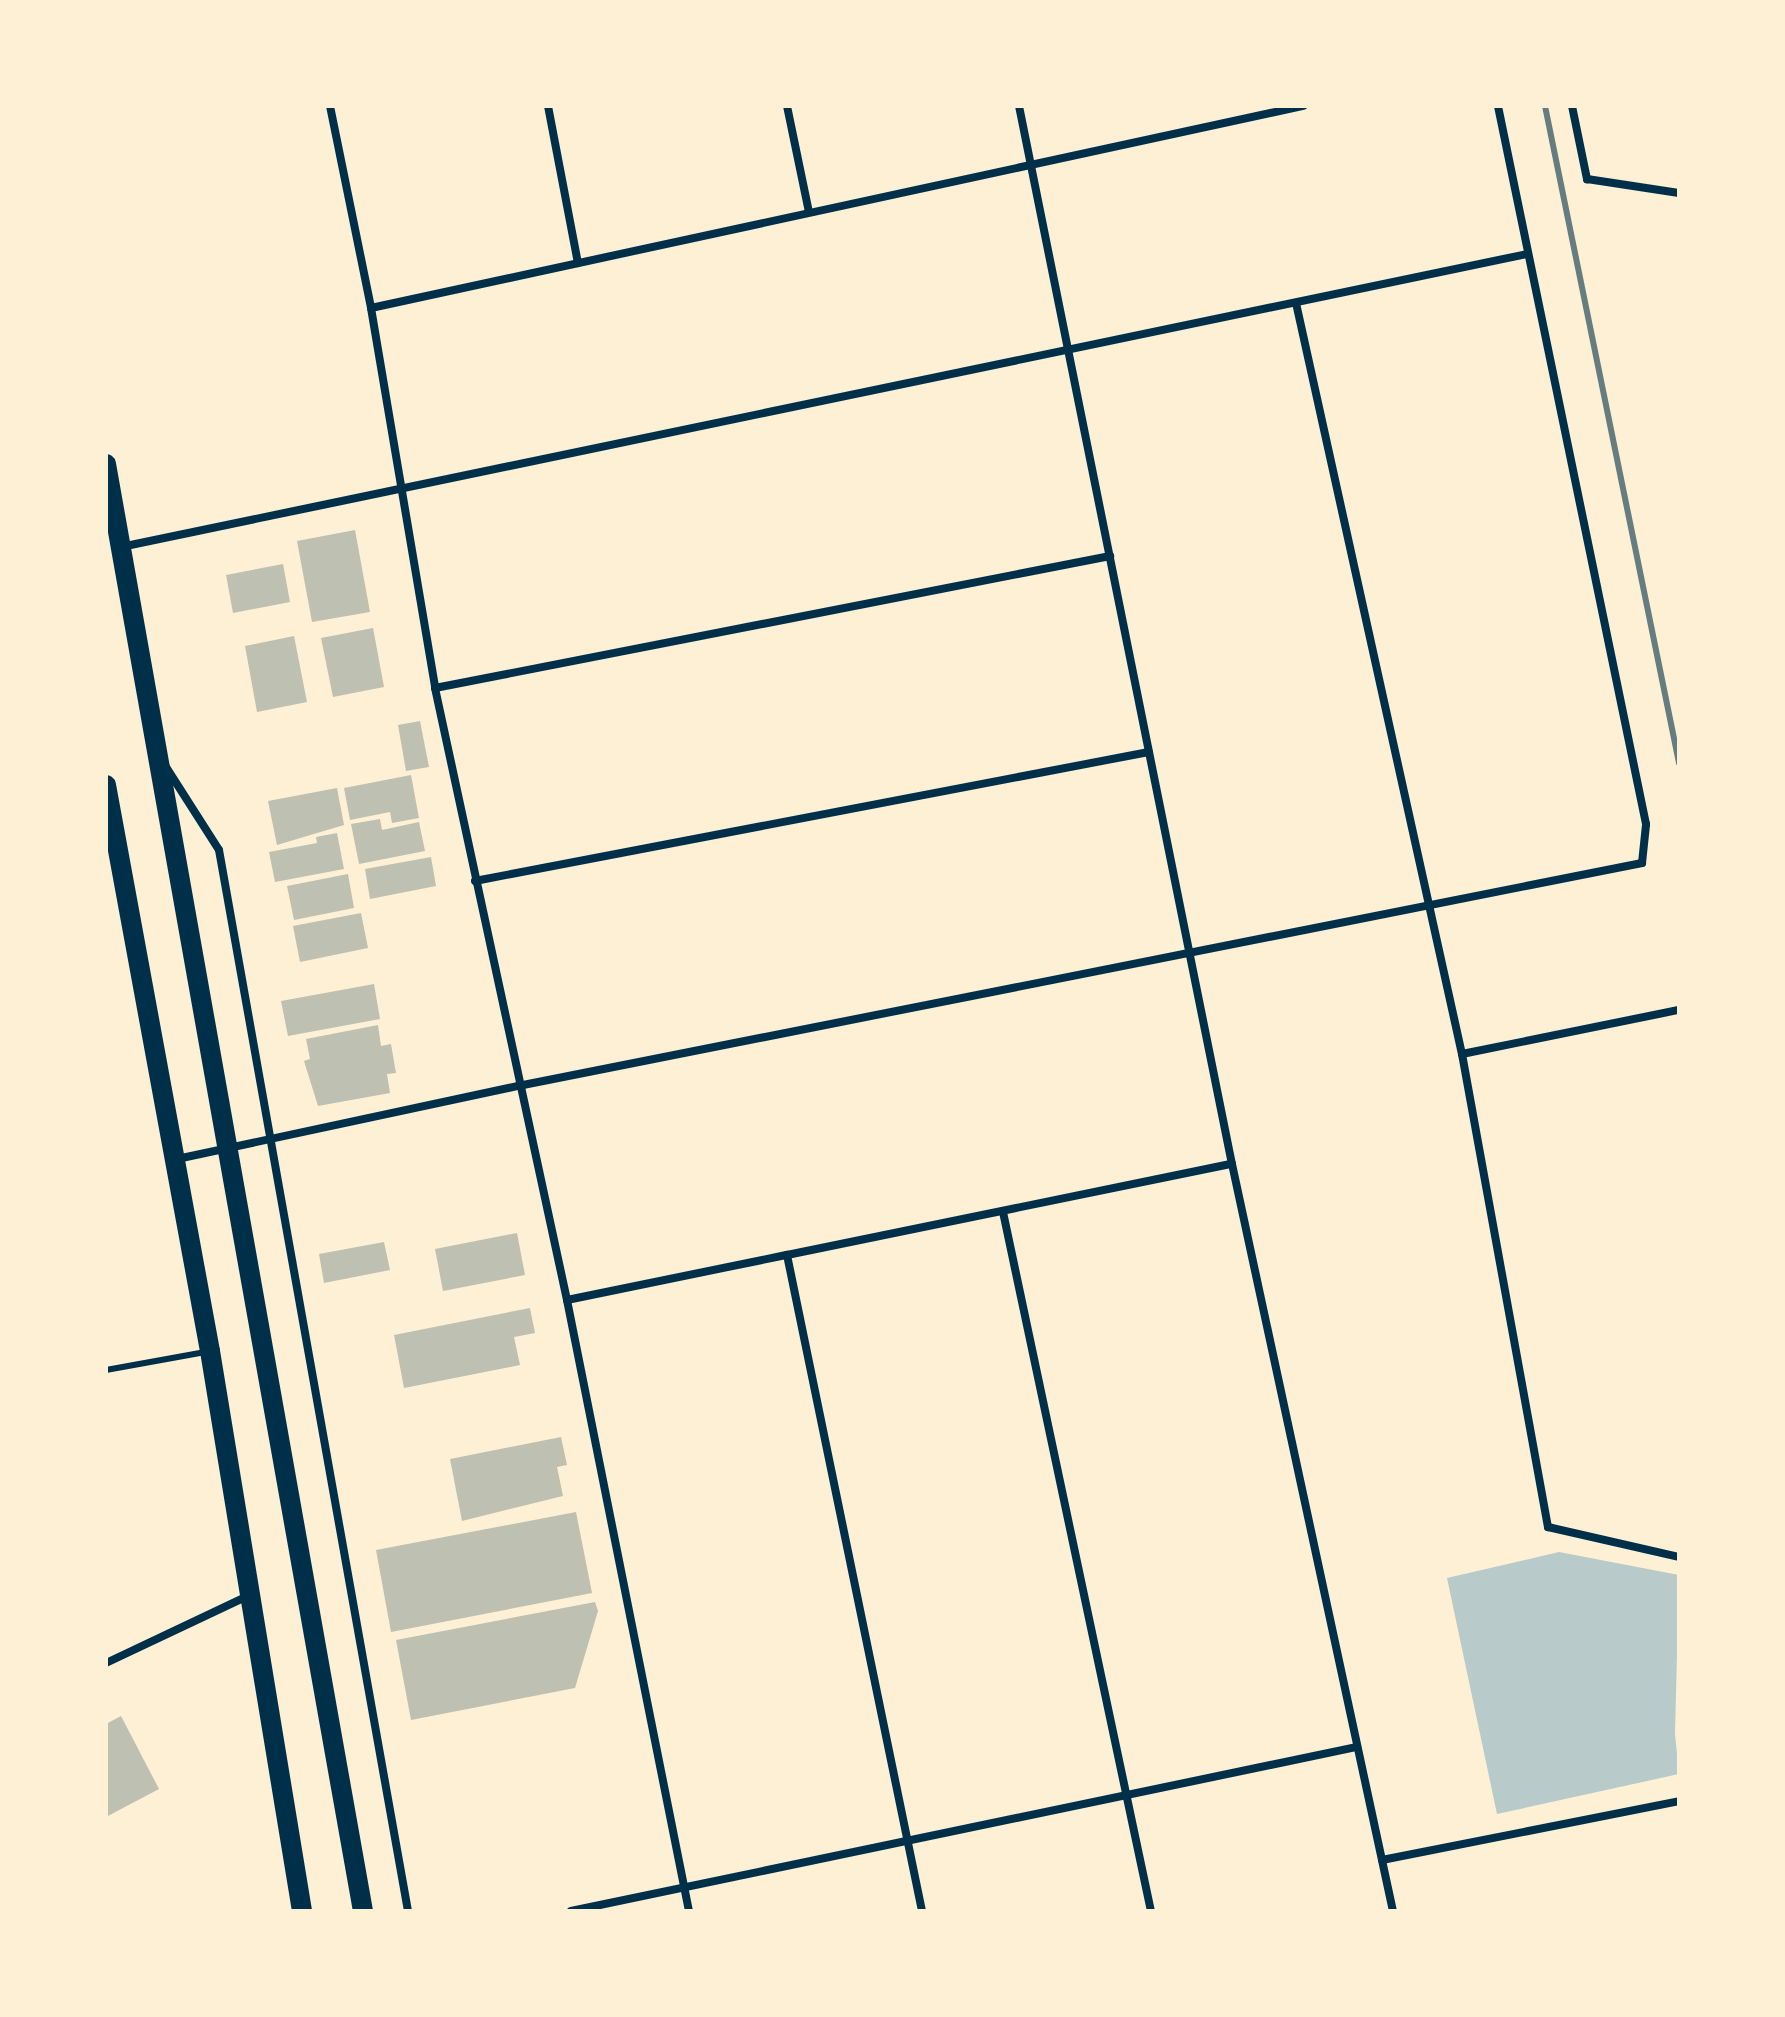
<!DOCTYPE html>
<style>
body{margin:0}
#map{position:relative;width:1785px;height:2017px;overflow:hidden;background:#fdf0d5;font-family:"Titillium Web",sans-serif}
div>[style]{position:absolute}
.green>*{inset:0;background:#b9caca}
.building>*{inset:0;background:#bec0b2}
.service>*{height:6px;margin:-3px;padding:0 3px;transform-origin:3px;border-radius:3px;background:#003049}
.minor>*{height:8px;margin:-4px;padding:0 4px;transform-origin:4px;border-radius:4px;background:#003049}
.primary>*{height:20px;margin:-10px;padding:0 10px;transform-origin:10px;border-radius:10px;background:#003049}
.rail>*{height:6px;margin:-3px;padding:0 3px;transform-origin:3px;border-radius:3px;background:#657d81}
span{translate:-50% -50%;white-space:nowrap;text-align:center;line-height:1.15;-webkit-text-stroke:7px #fdf0d5;paint-order:stroke}
.frame{position:absolute;inset:0;border:108px solid #fdf0d5;pointer-events:none}
</style>
<div id="map">
<div class="green">
<div style="clip-path:polygon(1559px 1552px,1679px 1575px,1675px 1734px,1679px 1774px,1497px 1814px,1447px 1578px)"></div>
</div>
<div class="building">
<div style="clip-path:polygon(355px 530px,370px 612px,312px 622px,297px 541px)"></div>
<div style="clip-path:polygon(283px 564px,290px 602px,233px 613px,226px 575px)"></div>
<div style="clip-path:polygon(373px 628px,384px 687px,333px 697px,321px 638px)"></div>
<div style="clip-path:polygon(294px 636px,307px 702px,257px 712px,245px 646px)"></div>
<div style="clip-path:polygon(420px 721px,429px 767px,406px 771px,398px 725px)"></div>
<div style="clip-path:polygon(411px 775px,419px 818px,392px 823px,390px 812px,350px 820px,344px 788px)"></div>
<div style="clip-path:polygon(337px 788px,344px 825px,277px 845px,268px 801px)"></div>
<div style="clip-path:polygon(380px 819px,382px 830px,419px 822px,425px 851px,359px 864px,351px 824px)"></div>
<div style="clip-path:polygon(337px 833px,344px 869px,275px 882px,269px 852px,317px 843px,316px 837px)"></div>
<div style="clip-path:polygon(431px 857px,436px 886px,370px 899px,365px 869px)"></div>
<div style="clip-path:polygon(348px 874px,354px 908px,294px 920px,287px 886px)"></div>
<div style="clip-path:polygon(361px 913px,368px 948px,300px 962px,293px 926px)"></div>
<div style="clip-path:polygon(374px 984px,380px 1019px,288px 1036px,281px 1001px)"></div>
<div style="clip-path:polygon(378px 1025px,381px 1046px,391px 1044px,396px 1073px,387px 1074px,390px 1093px,318px 1106px,304px 1061px,310px 1059px,306px 1039px)"></div>
<div style="clip-path:polygon(517px 1233px,525px 1275px,443px 1291px,435px 1249px)"></div>
<div style="clip-path:polygon(384px 1242px,390px 1270px,324px 1283px,319px 1254px)"></div>
<div style="clip-path:polygon(530px 1308px,535px 1333px,514px 1337px,520px 1365px,404px 1388px,394px 1335px)"></div>
<div style="clip-path:polygon(561px 1437px,567px 1465px,557px 1467px,563px 1496px,462px 1521px,450px 1459px)"></div>
<div style="clip-path:polygon(576px 1512px,592px 1593px,391px 1632px,376px 1550px)"></div>
<div style="clip-path:polygon(595px 1602px,598px 1611px,575px 1688px,411px 1720px,396px 1640px)"></div>
<div style="clip-path:polygon(121px 1716px,159px 1789px,106px 1817px,106px 1724px)"></div>
</div>
<div class="service">
<div style="left:106px;top:1370px;width:101px;rotate:-10.3deg"></div>
</div>
<div class="minor">
<div style="left:330px;top:106px;width:206px;rotate:78.5deg"></div>
<div style="left:371px;top:308px;width:385px;rotate:80.4deg"></div>
<div style="left:435px;top:688px;width:626px;rotate:77.83deg"></div>
<div style="left:567px;top:1300px;width:623px;rotate:78.71deg"></div>
<div style="left:548px;top:106px;width:160px;rotate:79.2deg"></div>
<div style="left:787px;top:106px;width:108px;rotate:78.3deg"></div>
<div style="left:1019px;top:106px;width:1079px;rotate:78.62deg"></div>
<div style="left:1232px;top:1164px;width:764px;rotate:77.84deg"></div>
<div style="left:1572px;top:106px;width:75px;rotate:78.4deg"></div>
<div style="left:1587px;top:179px;width:93px;rotate:8.7deg"></div>
<div style="left:1296px;top:303px;width:769px;rotate:77.54deg"></div>
<div style="left:1462px;top:1054px;width:221px;rotate:-11.5deg"></div>
<div style="left:371px;top:308px;width:954px;rotate:-12.23deg"></div>
<div style="left:121px;top:547px;width:1436px;rotate:-11.77deg"></div>
<div style="left:435px;top:688px;width:688px;rotate:-11.06deg"></div>
<div style="left:166px;top:767px;width:98px;rotate:57.4deg"></div>
<div style="left:219px;top:850px;width:1078px;rotate:79.9deg"></div>
<div style="left:475px;top:881px;width:686px;rotate:-10.84deg"></div>
<div style="left:1462px;top:1054px;width:481px;rotate:79.7deg"></div>
<div style="left:1548px;top:1527px;width:134px;rotate:12.9deg"></div>
<div style="left:177px;top:1159px;width:349px;rotate:-12.1deg"></div>
<div style="left:518px;top:1086px;width:1146px;rotate:-11.22deg"></div>
<div style="left:1642px;top:863px;width:39px;rotate:-84deg"></div>
<div style="left:1646px;top:824px;width:733px;rotate:-101.65deg"></div>
<div style="left:1003px;top:1212px;width:714px;rotate:78.05deg"></div>
<div style="left:787px;top:1255px;width:454px;rotate:-11.6deg"></div>
<div style="left:567px;top:1300px;width:225px;rotate:-11.6deg"></div>
<div style="left:787px;top:1255px;width:670px;rotate:78.37deg"></div>
<div style="left:106px;top:1663px;width:157px;rotate:-25.3deg"></div>
<div style="left:1382px;top:1860px;width:303px;rotate:-11.2deg"></div>
<div style="left:571px;top:1911px;width:803px;rotate:-11.79deg"></div>
</div>
<div class="primary">
<div style="left:106px;top:464px;width:1470px;rotate:79.93deg"></div>
<div style="left:106px;top:785px;width:575px;rotate:79.59deg"></div>
<div style="left:210px;top:1351px;width:568px;rotate:80.67deg"></div>
</div>
<div class="rail">
<div style="left:1545px;top:106px;width:671px;rotate:78.47deg"></div>
</div>
<div class="frame"></div>
</div>
